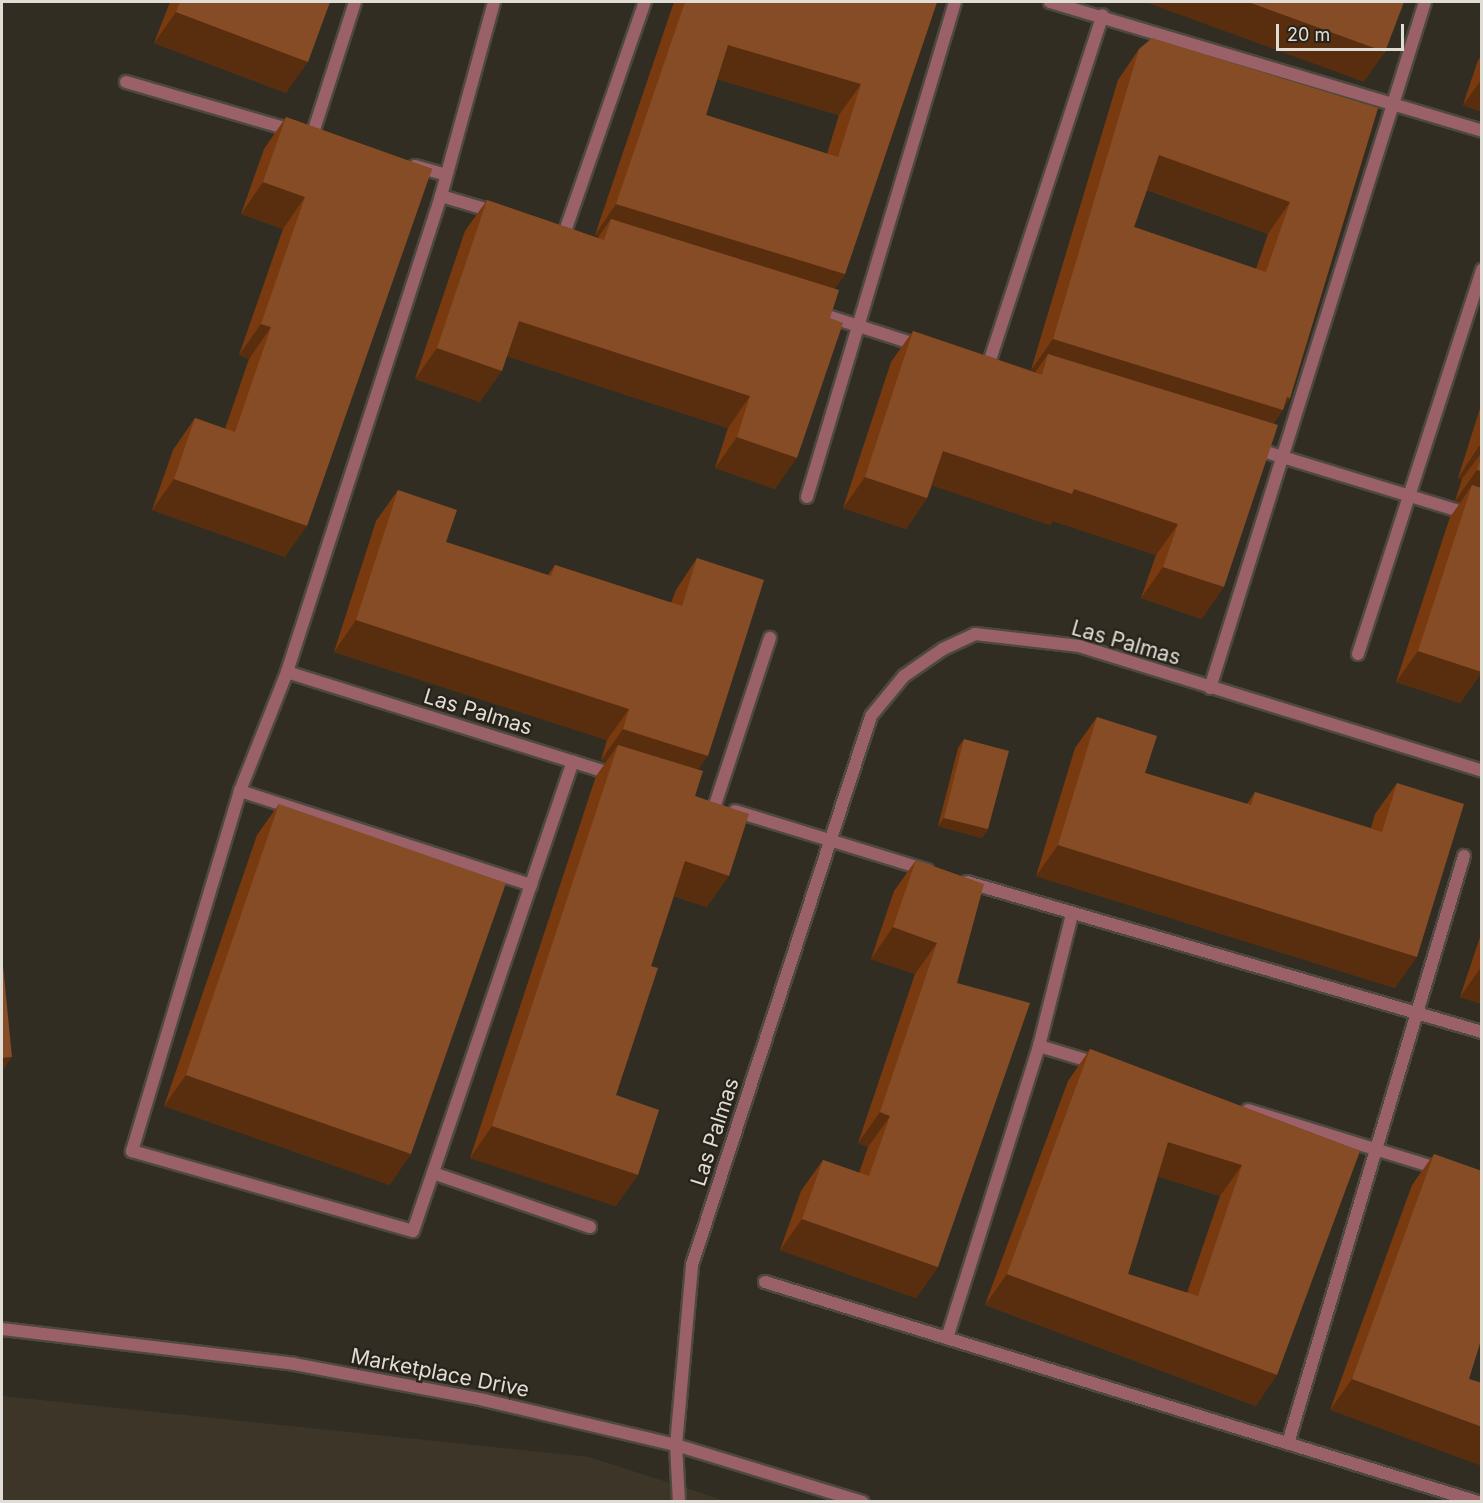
<!DOCTYPE html>
<style>
body{margin:0}
#map{position:relative;width:1483px;height:1503px;overflow:hidden;background:#312d23;font-family:Inter,sans-serif}
div>[style]{position:absolute}
.built>*{inset:0;background:#3d3628}
.roads{filter:drop-shadow(2px 0 #4d4940) drop-shadow(-2px 0 #4d4940) drop-shadow(0 2px #4d4940) drop-shadow(0 -2px #4d4940)}
.service>*{height:12px;margin:-6px;padding:0 6px;transform-origin:6px;border-radius:6px;background:#9b6168}
.minor>*{height:12px;margin:-6px;padding:0 6px;transform-origin:6px;border-radius:6px;background:#9b6168}
.tertiary>*{height:12px;margin:-6px;padding:0 6px;transform-origin:6px;border-radius:6px;background:#9b6168}
.wall>*{inset:0;background:#7a3a0f}
.shaded-wall>*{inset:0;background:#582e0e}
.building>*{inset:0;background:#854c25}
span{translate:-50% -50%;white-space:nowrap;text-align:center;line-height:1.15;-webkit-text-stroke:4.5px #27231a;paint-order:stroke}
.street-label{font-size:21px;color:#e0ddd7}
.frame{position:absolute;inset:0;border:3px solid #e0ddd7;pointer-events:none}
.scale{position:absolute;left:1276px;top:24px;width:128px;height:27px;box-sizing:border-box;border:3px solid #e0ddd7;border-top:0;padding-left:8px;font-size:18px;line-height:21px;white-space:nowrap;color:#e0ddd7;-webkit-text-stroke:4px #27231a;paint-order:stroke}
</style>
<div id="map">
<div class="built">
<div style="clip-path:polygon(2px 1396px,589px 1457px,726px 1501px,2px 1501px)"></div>
</div>
<div class="roads">
<div class="service">
<div style="left:494px;top:2px;width:201px;rotate:105.3deg"></div>
<div style="left:441px;top:196px;width:500px;rotate:107.93deg"></div>
<div style="left:287px;top:672px;width:128px;rotate:111.6deg"></div>
<div style="left:240px;top:791px;width:376px;rotate:106.7deg"></div>
<div style="left:132px;top:1151px;width:292px;rotate:15.9deg"></div>
<div style="left:413px;top:1231px;width:496px;rotate:-71.2deg"></div>
<div style="left:1050px;top:2px;width:451px;rotate:16.6deg"></div>
<div style="left:126px;top:82px;width:176px;rotate:16.2deg"></div>
<div style="left:312px;top:136px;width:141px;rotate:-72.2deg"></div>
<div style="left:415px;top:166px;width:32px;rotate:16deg"></div>
<div style="left:441px;top:196px;width:56px;rotate:16.5deg"></div>
<div style="left:564px;top:234px;width:246px;rotate:-70.8deg"></div>
<div style="left:815px;top:312px;width:111px;rotate:17.8deg"></div>
<div style="left:988px;top:366px;width:369px;rotate:-71.9deg"></div>
<div style="left:1253px;top:448px;width:239px;rotate:17deg"></div>
<div style="left:807px;top:497px;width:517px;rotate:-73.35deg"></div>
<div style="left:1358px;top:654px;width:404px;rotate:-72.1deg"></div>
<div style="left:1210px;top:688px;width:719px;rotate:-72.6deg"></div>
<div style="left:240px;top:791px;width:306px;rotate:17.9deg"></div>
<div style="left:715px;top:805px;width:176px;rotate:-71.8deg"></div>
<div style="left:1039px;top:1046px;width:63px;rotate:16.7deg"></div>
<div style="left:1248px;top:1110px;width:201px;rotate:17.1deg"></div>
<div style="left:433px;top:1173px;width:166px;rotate:19deg"></div>
<div style="left:765px;top:1282px;width:746px;rotate:17.15deg"></div>
<div style="left:1288px;top:1443px;width:613px;rotate:-73.31deg"></div>
<div style="left:676px;top:1445px;width:57px;rotate:87deg"></div>
</div>
<div class="minor">
<div style="left:287px;top:672px;width:344px;rotate:17.4deg"></div>
<div style="left:735px;top:811px;width:201px;rotate:17.1deg"></div>
<div style="left:967px;top:882px;width:536px;rotate:16.24deg"></div>
<div style="left:947px;top:1338px;width:306px;rotate:-72.5deg"></div>
<div style="left:1039px;top:1046px;width:135px;rotate:-75.9deg"></div>
<div style="left:676px;top:1445px;width:181px;rotate:-84.9deg"></div>
<div style="left:692px;top:1265px;width:577px;rotate:-71.94deg"></div>
<div style="left:871px;top:716px;width:52px;rotate:-50.5deg"></div>
<div style="left:904px;top:676px;width:47px;rotate:-34.7deg"></div>
<div style="left:943px;top:649px;width:35px;rotate:-25deg"></div>
<div style="left:975px;top:634px;width:105px;rotate:6.6deg"></div>
<div style="left:1079px;top:646px;width:422px;rotate:17.2deg"></div>
</div>
<div class="tertiary">
<div style="left:2px;top:1329px;width:294px;rotate:6.8deg"></div>
<div style="left:294px;top:1364px;width:193px;rotate:10.7deg"></div>
<div style="left:484px;top:1400px;width:197px;rotate:13.2deg"></div>
<div style="left:676px;top:1445px;width:195px;rotate:17deg"></div>
</div>
</div>
<div class="wall">
<div style="clip-path:polygon(170px 2px,330px 2px,286px 93px,154px 43px)"></div>
<div style="clip-path:polygon(evenodd,674px 2px,937px 2px,845px 274px,835px 288px,830px 318px,775px 489px,715px 468px,728px 428px,507px 356px,480px 402px,415px 379px,465px 231px,487px 200px,598px 238px,599px 236px,595px 235px,674px 2px,717px 79px,839px 115px,827px 154px,706px 115px,717px 79px)"></div>
<div style="clip-path:polygon(evenodd,1139px 49px,1378px 108px,1290px 398px,1273px 424px,1202px 619px,1141px 598px,1156px 555px,1053px 521px,1050px 525px,932px 485px,927px 498px,906px 529px,843px 508px,891px 362px,913px 331px,1035px 372px,1036px 371px,1031px 370px,1118px 80px,1139px 49px,1147px 190px,1268px 234px,1256px 269px,1134px 227px,1147px 190px)"></div>
<div style="clip-path:polygon(1482px 55px,1482px 112px,1463px 105px,1478px 60px)"></div>
<div style="clip-path:polygon(286px 117px,432px 169px,285px 557px,152px 510px,173px 450px,195px 418px,225px 429px,249px 359px,239px 355px,283px 229px,241px 214px,264px 149px)"></div>
<div style="clip-path:polygon(1482px 402px,1482px 672px,1460px 703px,1396px 682px,1450px 517px,1460px 503px,1455px 501px,1462px 479px,1458px 478px)"></div>
<div style="clip-path:polygon(398px 490px,446px 542px,548px 575px,555px 565px,671px 603px,676px 590px,697px 558px,698px 770px,695px 796px,707px 907px,674px 896px,651px 966px,616px 1095px,616px 1206px,470px 1158px,596px 776px,606px 762px,601px 760px,607px 740px,334px 652px,376px 521px)"></div>
<div style="clip-path:polygon(1097px 717px,1145px 773px,1247px 804px,1255px 792px,1371px 828px,1375px 814px,1397px 783px,1395px 988px,1036px 876px,1075px 748px)"></div>
<div style="clip-path:polygon(964px 739px,988px 829px,982px 838px,938px 826px,958px 748px)"></div>
<div style="clip-path:polygon(279px 804px,390px 1185px,164px 1106px,257px 835px)"></div>
<div style="clip-path:polygon(916px 860px,957px 983px,938px 1267px,916px 1298px,780px 1250px,801px 1191px,823px 1160px,859px 1173px,868px 1147px,858px 1143px,915px 974px,871px 959px,894px 891px)"></div>
<div style="clip-path:polygon(1482px 931px,1482px 1004px,1460px 997px)"></div>
<div style="clip-path:polygon(evenodd,1090px 1049px,1360px 1151px,1256px 1406px,985px 1305px,1068px 1081px,1090px 1049px,1158px 1176px,1220px 1196px,1187px 1293px,1128px 1274px,1158px 1176px)"></div>
<div style="clip-path:polygon(1434px 1154px,1482px 1337px,1330px 1410px,1412px 1185px)"></div>
</div>
<div class="shaded-wall">
<div style="clip-path:polygon(1145px 2px,1248px 2px,1385px 52px,1364px 82px)"></div>
<div style="clip-path:polygon(176px 12px,308px 62px,286px 93px,154px 43px)"></div>
<div style="clip-path:polygon(728px 45px,861px 84px,839px 115px,706px 76px)"></div>
<div style="clip-path:polygon(1482px 79px,1482px 112px,1463px 105px)"></div>
<div style="clip-path:polygon(1159px 155px,1290px 202px,1268px 234px,1137px 186px)"></div>
<div style="clip-path:polygon(263px 182px,305px 197px,283px 229px,241px 214px)"></div>
<div style="clip-path:polygon(616px 204px,845px 274px,823px 305px,611px 219px,599px 236px,595px 235px)"></div>
<div style="clip-path:polygon(519px 321px,750px 396px,728px 428px,497px 353px)"></div>
<div style="clip-path:polygon(261px 324px,271px 327px,249px 359px,239px 355px)"></div>
<div style="clip-path:polygon(1053px 339px,1287px 397px,1290px 398px,1261px 441px,1048px 354px,1036px 371px,1031px 370px)"></div>
<div style="clip-path:polygon(437px 348px,502px 371px,480px 402px,415px 379px)"></div>
<div style="clip-path:polygon(737px 437px,797px 458px,775px 489px,715px 468px)"></div>
<div style="clip-path:polygon(1479px 446px,1482px 447px,1482px 452px,1462px 479px,1458px 478px)"></div>
<div style="clip-path:polygon(943px 451px,1074px 489px,1178px 524px,1156px 555px,1053px 521px,1050px 525px,921px 482px)"></div>
<div style="clip-path:polygon(1477px 470px,1482px 471px,1482px 509px,1472px 485px,1460px 503px,1455px 501px)"></div>
<div style="clip-path:polygon(865px 477px,927px 498px,906px 529px,843px 508px)"></div>
<div style="clip-path:polygon(174px 479px,307px 526px,285px 557px,152px 510px)"></div>
<div style="clip-path:polygon(1163px 567px,1224px 587px,1202px 619px,1141px 598px)"></div>
<div style="clip-path:polygon(356px 620px,629px 709px,607px 740px,334px 652px)"></div>
<div style="clip-path:polygon(1418px 651px,1482px 672px,1460px 703px,1396px 682px)"></div>
<div style="clip-path:polygon(623px 729px,708px 756px,686px 787px,618px 745px,606px 762px,601px 760px)"></div>
<div style="clip-path:polygon(944px 818px,988px 829px,982px 838px,938px 826px)"></div>
<div style="clip-path:polygon(1058px 845px,1417px 957px,1395px 988px,1036px 876px)"></div>
<div style="clip-path:polygon(685px 861px,729px 876px,707px 907px,663px 892px)"></div>
<div style="clip-path:polygon(893px 927px,937px 943px,915px 974px,871px 959px)"></div>
<div style="clip-path:polygon(1482px 966px,1482px 1004px,1460px 997px)"></div>
<div style="clip-path:polygon(12px 1057px,2px 1071px,2px 1058px)"></div>
<div style="clip-path:polygon(186px 1075px,411px 1154px,390px 1185px,164px 1106px)"></div>
<div style="clip-path:polygon(880px 1112px,890px 1116px,868px 1147px,858px 1143px)"></div>
<div style="clip-path:polygon(492px 1126px,638px 1175px,616px 1206px,470px 1158px)"></div>
<div style="clip-path:polygon(1168px 1142px,1242px 1165px,1220px 1196px,1146px 1173px)"></div>
<div style="clip-path:polygon(802px 1219px,938px 1267px,916px 1298px,780px 1250px)"></div>
<div style="clip-path:polygon(1007px 1274px,1277px 1375px,1256px 1406px,985px 1305px)"></div>
<div style="clip-path:polygon(1352px 1379px,1482px 1427px,1482px 1466px,1330px 1410px)"></div>
</div>
<div class="building">
<div style="clip-path:polygon(180px 2px,330px 2px,308px 62px,176px 12px)"></div>
<div style="clip-path:polygon(evenodd,685px 2px,937px 2px,845px 274px,616px 204px,685px 2px,728px 45px,861px 84px,838px 157px,706px 115px,728px 45px)"></div>
<div style="clip-path:polygon(1248px 2px,1404px 2px,1385px 52px)"></div>
<div style="clip-path:polygon(evenodd,1152px 38px,1378px 108px,1290px 398px,1287px 397px,1283px 410px,1053px 339px,1139px 49px,1152px 38px,1159px 155px,1290px 202px,1266px 272px,1134px 227px,1159px 155px)"></div>
<div style="clip-path:polygon(286px 117px,432px 169px,307px 526px,174px 479px,195px 418px,235px 432px,271px 327px,261px 324px,305px 197px,263px 182px)"></div>
<div style="clip-path:polygon(487px 200px,604px 240px,611px 219px,839px 290px,830px 318px,843px 323px,797px 458px,737px 437px,750px 396px,519px 321px,502px 371px,437px 348px)"></div>
<div style="clip-path:polygon(913px 331px,1042px 375px,1048px 354px,1278px 425px,1224px 587px,1163px 567px,1178px 524px,1074px 489px,1072px 494px,943px 451px,927px 498px,865px 477px)"></div>
<div style="clip-path:polygon(1482px 456px,1482px 471px,1477px 470px)"></div>
<div style="clip-path:polygon(1472px 485px,1482px 488px,1482px 672px,1418px 651px)"></div>
<div style="clip-path:polygon(398px 490px,457px 510px,446px 542px,551px 576px,555px 565px,682px 606px,697px 558px,764px 580px,708px 756px,623px 729px,629px 709px,356px 620px)"></div>
<div style="clip-path:polygon(1097px 717px,1157px 736px,1145px 773px,1251px 805px,1255px 792px,1382px 832px,1397px 783px,1464px 804px,1417px 957px,1058px 845px)"></div>
<div style="clip-path:polygon(964px 739px,1009px 751px,988px 829px,944px 818px)"></div>
<div style="clip-path:polygon(618px 745px,703px 771px,695px 796px,749px 814px,729px 876px,685px 861px,651px 966px,658px 968px,616px 1095px,659px 1110px,638px 1175px,492px 1126px)"></div>
<div style="clip-path:polygon(279px 804px,506px 883px,411px 1154px,186px 1075px)"></div>
<div style="clip-path:polygon(916px 860px,984px 884px,957px 983px,1030px 1003px,938px 1267px,802px 1219px,823px 1160px,869px 1176px,890px 1116px,880px 1112px,937px 943px,893px 927px)"></div>
<div style="clip-path:polygon(2px 955px,12px 1057px,2px 1058px)"></div>
<div style="clip-path:polygon(evenodd,1090px 1049px,1360px 1151px,1277px 1375px,1007px 1274px,1090px 1049px,1168px 1142px,1242px 1165px,1198px 1296px,1128px 1274px,1168px 1142px)"></div>
<div style="clip-path:polygon(1434px 1154px,1482px 1171px,1482px 1337px,1469px 1379px,1482px 1383px,1482px 1427px,1352px 1379px)"></div>
</div>
<div class="street-label">
<span style="left:1126px;top:643px;rotate:16deg">Las Palmas</span>
<span style="left:478px;top:712px;rotate:17deg">Las Palmas</span>
<span style="left:715px;top:1132px;rotate:-72deg">Las Palmas</span>
<span style="left:440px;top:1373px;rotate:11deg">Marketplace Drive</span>
</div>
<div class="frame"></div>
<div class="scale">20 m</div>
</div>
